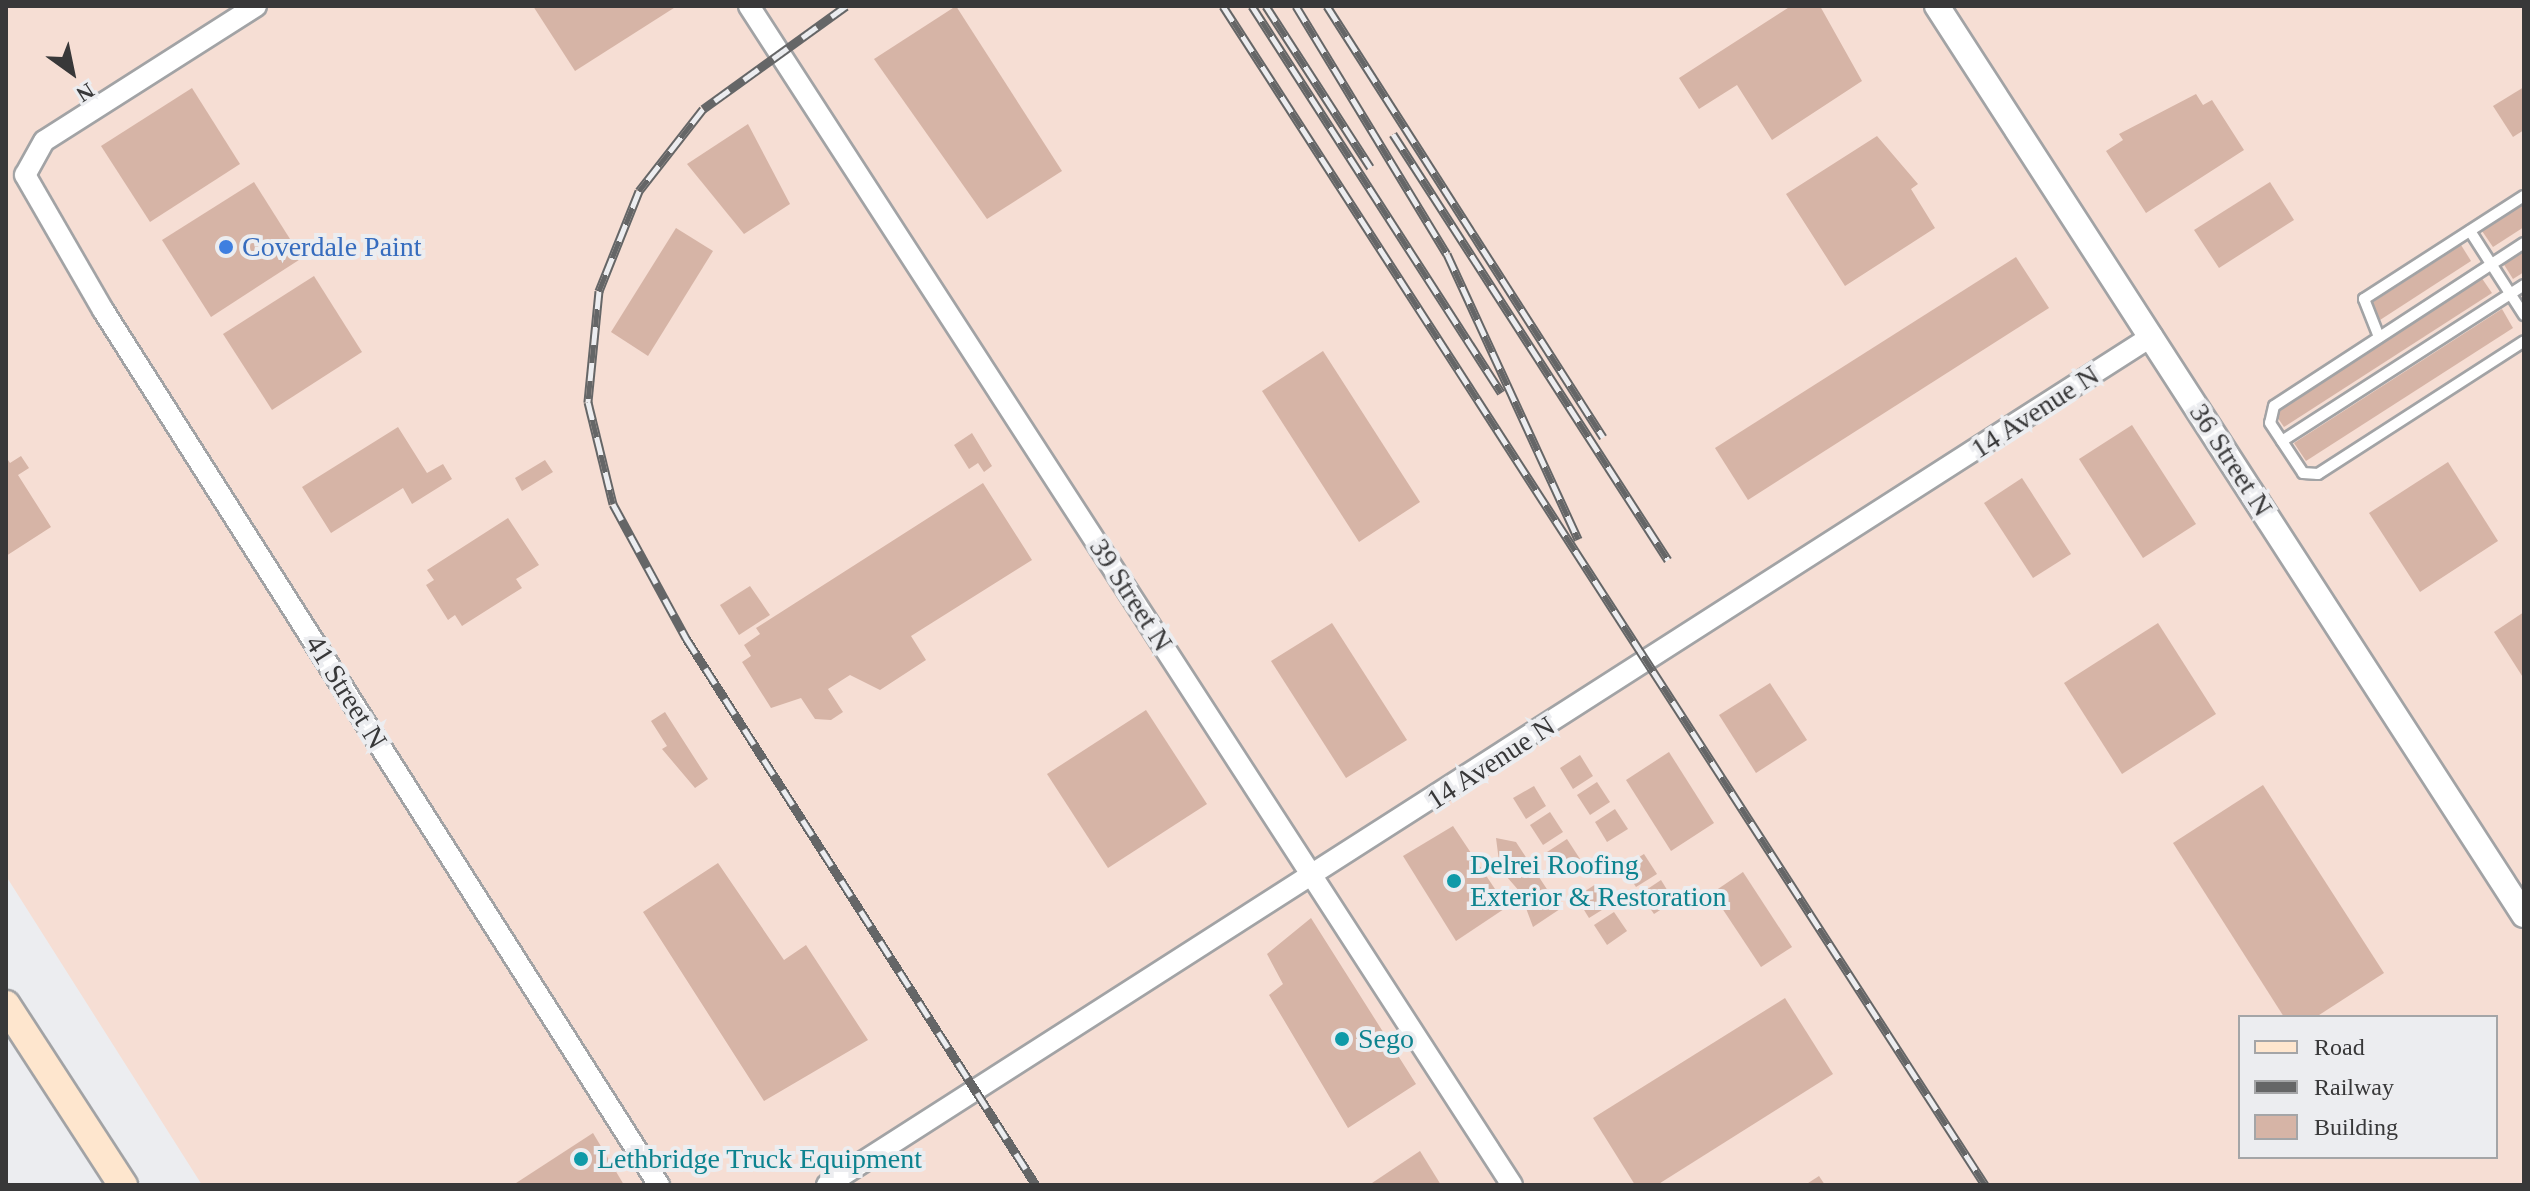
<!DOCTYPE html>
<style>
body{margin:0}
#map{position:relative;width:2530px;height:1191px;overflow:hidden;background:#ecedf0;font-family:Georgia,serif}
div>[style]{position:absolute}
.industrial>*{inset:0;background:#f6ded4}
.building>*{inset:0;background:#d6b4a6}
.roads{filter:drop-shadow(2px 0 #a2a3a5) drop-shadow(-2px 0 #a2a3a5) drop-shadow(0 2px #a2a3a5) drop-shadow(0 -2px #a2a3a5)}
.service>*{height:10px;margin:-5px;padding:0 5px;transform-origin:5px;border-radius:5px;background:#fff}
.minor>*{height:20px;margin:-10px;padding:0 10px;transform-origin:10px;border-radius:10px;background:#fff}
.tertiary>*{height:24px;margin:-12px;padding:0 12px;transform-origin:12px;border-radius:12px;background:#fff}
.secondary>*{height:28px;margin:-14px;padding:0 14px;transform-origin:14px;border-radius:14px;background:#fee6ce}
.rail>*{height:9px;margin-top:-4.5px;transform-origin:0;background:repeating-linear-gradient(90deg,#ecedf0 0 18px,#656667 0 36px);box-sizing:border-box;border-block:2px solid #656667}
.dots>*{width:22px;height:22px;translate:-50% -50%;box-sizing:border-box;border:4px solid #ecedf0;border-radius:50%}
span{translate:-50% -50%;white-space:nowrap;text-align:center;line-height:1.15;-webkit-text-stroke:8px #ecedf0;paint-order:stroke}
.shop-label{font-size:28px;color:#366cbe}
.left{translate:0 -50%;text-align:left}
.street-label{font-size:28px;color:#383839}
.culture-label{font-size:28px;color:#0d838f}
.frame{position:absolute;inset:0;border:8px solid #383839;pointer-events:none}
.legend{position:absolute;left:2238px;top:1015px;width:260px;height:144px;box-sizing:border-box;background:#ecedf0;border:2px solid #a4a5a7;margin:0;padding:10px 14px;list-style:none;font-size:24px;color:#383839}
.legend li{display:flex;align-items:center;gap:16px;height:40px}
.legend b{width:40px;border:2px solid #a4a5a7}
.north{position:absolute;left:32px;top:32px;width:80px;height:80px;-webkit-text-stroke:6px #ecedf0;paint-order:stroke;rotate:147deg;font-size:22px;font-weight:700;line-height:32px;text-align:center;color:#383839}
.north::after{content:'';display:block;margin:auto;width:28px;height:36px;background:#383839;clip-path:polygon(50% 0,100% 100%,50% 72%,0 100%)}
</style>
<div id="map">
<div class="industrial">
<div style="clip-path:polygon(evenodd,6px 6px,2524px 6px,2524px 1185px,202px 1185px,6px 876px,6px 6px,2240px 1017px,2496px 1017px,2496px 1157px,2240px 1157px,2240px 1017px)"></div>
</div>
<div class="building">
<div style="clip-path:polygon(533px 6px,677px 6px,575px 71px)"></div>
<div style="clip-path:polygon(956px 6px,1062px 171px,987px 219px,874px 59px)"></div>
<div style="clip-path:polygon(1791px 6px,1820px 6px,1862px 81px,1772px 140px,1737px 85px,1699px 109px,1679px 78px)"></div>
<div style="clip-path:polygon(2524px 87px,2524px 130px,2513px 137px,2493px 106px)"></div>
<div style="clip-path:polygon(192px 88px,240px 164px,150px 222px,101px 146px)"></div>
<div style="clip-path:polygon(2196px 94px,2203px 105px,2212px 100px,2244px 150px,2146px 213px,2106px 151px,2123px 140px,2119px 134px)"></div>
<div style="clip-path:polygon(748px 124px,790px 204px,744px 234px,687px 164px)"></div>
<div style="clip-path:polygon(1877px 136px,1918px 184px,1911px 189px,1935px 228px,1845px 286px,1786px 194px)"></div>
<div style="clip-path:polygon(254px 182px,302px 258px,211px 317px,162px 240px)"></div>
<div style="clip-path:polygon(2270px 182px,2294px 220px,2219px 268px,2194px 230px)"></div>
<div style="clip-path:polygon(2524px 204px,2524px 227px,2493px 247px,2482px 231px)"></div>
<div style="clip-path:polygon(676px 228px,713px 251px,648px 356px,611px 332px)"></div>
<div style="clip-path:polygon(2461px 245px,2471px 261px,2380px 320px,2370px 304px)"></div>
<div style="clip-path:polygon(2524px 249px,2524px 272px,2513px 279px,2503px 263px)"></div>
<div style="clip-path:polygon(2016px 257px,2049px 308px,1748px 500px,1715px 448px)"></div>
<div style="clip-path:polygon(314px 276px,362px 352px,272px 410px,223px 334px)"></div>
<div style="clip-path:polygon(2481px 277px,2492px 293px,2284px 427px,2273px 411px)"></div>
<div style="clip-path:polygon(2502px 309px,2513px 328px,2306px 461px,2294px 443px)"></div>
<div style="clip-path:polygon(1323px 351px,1420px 502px,1359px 542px,1262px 391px)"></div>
<div style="clip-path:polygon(2132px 425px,2196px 524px,2143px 558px,2079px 459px)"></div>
<div style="clip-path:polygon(398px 427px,427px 473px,443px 464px,452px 479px,412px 504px,403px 488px,331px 533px,302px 487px)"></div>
<div style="clip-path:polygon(972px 433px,992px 466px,984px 472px,978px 463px,969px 469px,954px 445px)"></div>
<div style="clip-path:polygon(21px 456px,29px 468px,18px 475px,51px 527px,6px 556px,6px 457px,10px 463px)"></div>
<div style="clip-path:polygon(545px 460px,553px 472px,522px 491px,515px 478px)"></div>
<div style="clip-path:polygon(2448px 462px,2498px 541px,2420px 592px,2369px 513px)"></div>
<div style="clip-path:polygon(2022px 478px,2071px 554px,2033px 578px,1984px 503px)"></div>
<div style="clip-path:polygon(983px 483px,1032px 560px,911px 636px,926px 660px,880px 690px,850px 675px,828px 689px,843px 712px,831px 720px,815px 719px,801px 698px,771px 708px,742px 662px,751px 656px,744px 645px,760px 634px,756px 628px)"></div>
<div style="clip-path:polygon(508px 518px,539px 565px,516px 579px,522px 588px,462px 626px,455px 615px,448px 620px,426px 585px,434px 580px,427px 570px)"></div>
<div style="clip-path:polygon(750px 586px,770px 615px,739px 635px,720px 605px)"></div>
<div style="clip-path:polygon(2524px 612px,2524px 679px,2494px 632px)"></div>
<div style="clip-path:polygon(1332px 623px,1407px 740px,1346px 778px,1271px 661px)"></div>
<div style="clip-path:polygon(2158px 623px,2216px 714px,2122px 774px,2064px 683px)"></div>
<div style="clip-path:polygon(1770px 683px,1807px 740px,1756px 773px,1719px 715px)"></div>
<div style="clip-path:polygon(1146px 710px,1207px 804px,1108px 868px,1047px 774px)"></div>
<div style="clip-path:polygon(665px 712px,708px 779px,695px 788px,662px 749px,667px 746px,651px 721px)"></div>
<div style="clip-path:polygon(1669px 752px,1714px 823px,1671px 851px,1626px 780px)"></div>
<div style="clip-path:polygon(1580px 755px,1593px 776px,1573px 789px,1560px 768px)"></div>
<div style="clip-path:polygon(1597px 782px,1610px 802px,1590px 815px,1577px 795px)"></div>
<div style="clip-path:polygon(2263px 785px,2384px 973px,2316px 1017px,2284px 1017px,2173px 843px)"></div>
<div style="clip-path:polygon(1534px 786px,1546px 806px,1526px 819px,1513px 798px)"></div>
<div style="clip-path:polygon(1615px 809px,1628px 829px,1607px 842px,1595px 822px)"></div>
<div style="clip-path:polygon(1550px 812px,1563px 832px,1543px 845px,1530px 825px)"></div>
<div style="clip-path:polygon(1453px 826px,1507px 907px,1456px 941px,1403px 856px)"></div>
<div style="clip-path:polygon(1496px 838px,1516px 842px,1560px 909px,1533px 927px,1520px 892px,1500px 869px)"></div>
<div style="clip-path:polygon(1567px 839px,1580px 859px,1560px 873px,1547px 852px)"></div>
<div style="clip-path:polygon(1644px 854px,1657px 874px,1636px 887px,1623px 867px)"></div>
<div style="clip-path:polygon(718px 863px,784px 960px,806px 945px,868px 1040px,764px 1101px,643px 912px)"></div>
<div style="clip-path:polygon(1743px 872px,1792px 947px,1761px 967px,1712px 893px)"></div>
<div style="clip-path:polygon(1661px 880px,1674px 901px,1654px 914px,1640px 894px)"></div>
<div style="clip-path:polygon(1596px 884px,1610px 905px,1589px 918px,1576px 897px)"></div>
<div style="clip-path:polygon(1614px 912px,1627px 931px,1607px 945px,1594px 925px)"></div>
<div style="clip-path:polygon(1311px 918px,1416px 1084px,1348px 1128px,1269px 995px,1283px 984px,1267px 954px)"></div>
<div style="clip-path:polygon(1785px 998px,1833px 1074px,1657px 1185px,1635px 1185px,1593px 1118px)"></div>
<div style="clip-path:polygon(593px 1133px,624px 1185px,513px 1185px)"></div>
<div style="clip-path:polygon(1420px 1151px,1441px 1185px,1369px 1185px)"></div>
<div style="clip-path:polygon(1819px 1176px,1825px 1185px,1805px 1185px)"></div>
</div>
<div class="roads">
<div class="service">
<div style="left:2470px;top:231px;width:100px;rotate:57.3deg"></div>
<div style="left:2524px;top:243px;width:298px;rotate:146.9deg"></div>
<div style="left:2274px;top:406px;width:17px;rotate:103deg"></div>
<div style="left:2270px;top:423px;width:60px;rotate:56.6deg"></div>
<div style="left:2303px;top:473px;width:15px;rotate:4deg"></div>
<div style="left:2318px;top:474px;width:245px;rotate:-32.8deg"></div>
<div style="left:2379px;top:337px;width:41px;rotate:-111.5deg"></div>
<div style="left:2364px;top:299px;width:190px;rotate:-32.8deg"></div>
<div style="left:2282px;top:441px;width:288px;rotate:-32.8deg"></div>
</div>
<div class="minor">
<div style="left:256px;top:6px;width:251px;rotate:147.5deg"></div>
<div style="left:44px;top:141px;width:39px;rotate:119deg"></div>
<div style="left:25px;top:175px;width:156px;rotate:60deg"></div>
<div style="left:103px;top:310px;width:1037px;rotate:57.57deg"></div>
<div style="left:749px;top:6px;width:1404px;rotate:57.09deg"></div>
<div style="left:827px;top:1185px;width:1574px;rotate:-32.65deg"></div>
</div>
<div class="tertiary">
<div style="left:1937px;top:6px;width:1082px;rotate:57.15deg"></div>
</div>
<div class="secondary">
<div style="left:6px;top:1005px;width:215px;rotate:57deg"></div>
</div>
</div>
<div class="rail">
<div style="left:846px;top:6px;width:176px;rotate:144.2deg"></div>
<div style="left:703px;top:109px;width:104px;rotate:128deg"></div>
<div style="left:639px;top:191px;width:108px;rotate:111.8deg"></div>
<div style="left:599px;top:291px;width:112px;rotate:95.7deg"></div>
<div style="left:588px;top:402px;width:105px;rotate:76.2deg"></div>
<div style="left:613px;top:504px;width:153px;rotate:61.4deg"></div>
<div style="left:686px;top:638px;width:649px;rotate:57.39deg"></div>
<div style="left:1223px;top:6px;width:1404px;rotate:57.12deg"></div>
<div style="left:1252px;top:6px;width:460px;rotate:57.2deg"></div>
<div style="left:1266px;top:6px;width:192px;rotate:57.1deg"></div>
<div style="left:1296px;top:6px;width:290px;rotate:58.7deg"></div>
<div style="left:1447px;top:254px;width:314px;rotate:65.3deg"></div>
<div style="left:1327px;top:6px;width:512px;rotate:57.37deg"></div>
<div style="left:1393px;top:134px;width:507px;rotate:57.16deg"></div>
</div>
<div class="dots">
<div style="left:226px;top:247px;background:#3f7fe0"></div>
<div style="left:1454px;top:881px;background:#0f9aa8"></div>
<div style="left:1342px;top:1039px;background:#0f9aa8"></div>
<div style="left:581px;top:1159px;background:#0f9aa8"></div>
</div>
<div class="shop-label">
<span class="left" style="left:242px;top:247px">Coverdale Paint</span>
</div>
<div class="street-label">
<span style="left:2035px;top:412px;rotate:-33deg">14 Avenue N</span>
<span style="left:2231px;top:460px;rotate:57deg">36 Street N</span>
<span style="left:1131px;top:595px;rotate:57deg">39 Street N</span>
<span style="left:346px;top:692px;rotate:58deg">41 Street N</span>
<span style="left:1491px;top:763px;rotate:-33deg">14 Avenue N</span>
</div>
<div class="culture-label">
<span class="left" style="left:1470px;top:881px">Delrei Roofing<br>Exterior &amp; Restoration</span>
<span class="left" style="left:1358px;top:1039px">Sego</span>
<span class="left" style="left:597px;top:1159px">Lethbridge Truck Equipment</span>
</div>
<div class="frame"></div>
<ul class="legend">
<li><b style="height:10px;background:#fee6ce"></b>Road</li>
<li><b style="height:10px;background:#656667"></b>Railway</li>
<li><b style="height:22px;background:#d6b4a6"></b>Building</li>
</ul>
<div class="north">N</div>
</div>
